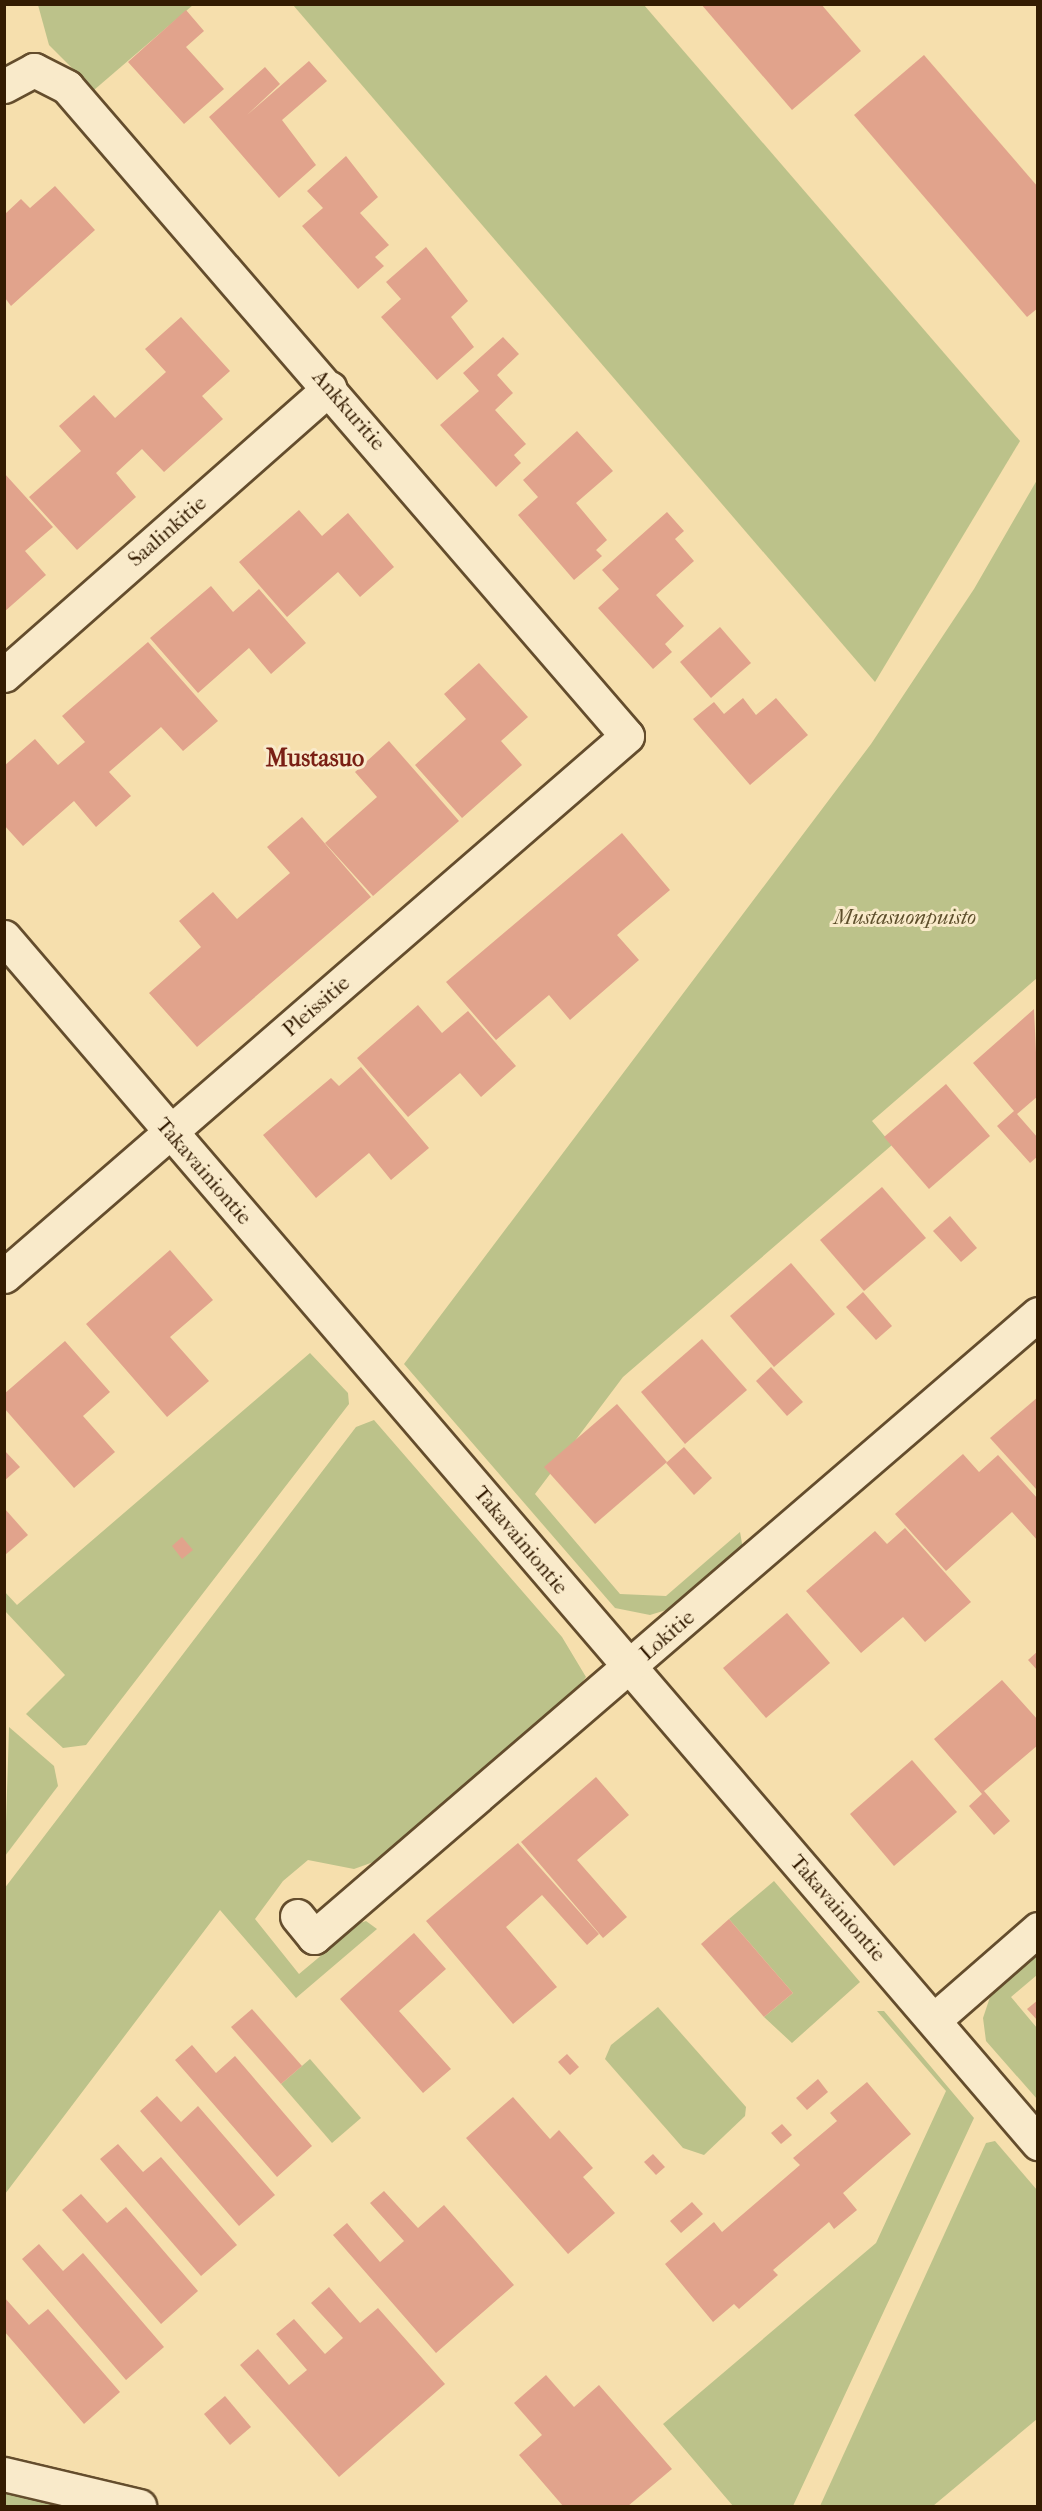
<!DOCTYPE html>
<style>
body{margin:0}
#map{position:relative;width:1042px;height:2511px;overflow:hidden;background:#f6dfad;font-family:"IM FELL French Canon",serif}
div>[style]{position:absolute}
.green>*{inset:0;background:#bcc28a}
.building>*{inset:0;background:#e1a38c}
.roads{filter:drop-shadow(2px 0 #644d2d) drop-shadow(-2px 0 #644d2d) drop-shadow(0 2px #644d2d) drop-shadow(0 -2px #644d2d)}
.street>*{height:33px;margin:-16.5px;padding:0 16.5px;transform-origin:16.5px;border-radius:16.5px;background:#f9eaca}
span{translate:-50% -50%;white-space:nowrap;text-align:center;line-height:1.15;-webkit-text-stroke:6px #f9eaca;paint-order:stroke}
.street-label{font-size:21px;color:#341c02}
.park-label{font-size:21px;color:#5d4e2b;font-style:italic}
.quarter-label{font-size:24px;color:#7a1f14;font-weight:700}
.frame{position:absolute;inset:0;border:6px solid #341c02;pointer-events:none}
</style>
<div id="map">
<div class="green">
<div style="clip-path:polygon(38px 5px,193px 5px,94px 90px,49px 45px)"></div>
<div style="clip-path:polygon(293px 5px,644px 5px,1020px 441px,875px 682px)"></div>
<div style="clip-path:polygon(1037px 480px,1037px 978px,872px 1121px,892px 1145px,623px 1377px,535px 1494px,620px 1594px,666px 1596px,740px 1532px,743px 1549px,676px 1607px,650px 1615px,615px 1608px,404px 1364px,871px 744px,974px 589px)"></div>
<div style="clip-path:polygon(310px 1353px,348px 1393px,349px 1404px,86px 1745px,63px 1748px,26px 1714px,65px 1675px,5px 1611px,4px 1591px,17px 1605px)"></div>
<div style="clip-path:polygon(374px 1420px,562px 1637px,586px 1677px,572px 1695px,379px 1860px,354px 1869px,308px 1860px,283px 1881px,255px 1919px,299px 1974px,360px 1923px,366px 1921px,377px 1929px,296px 1998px,220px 1910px,5px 2194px,4px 1889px,356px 1427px)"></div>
<div style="clip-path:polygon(9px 1727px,54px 1766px,58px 1786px,5px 1856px)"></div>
<div style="clip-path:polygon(774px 1881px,860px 1982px,792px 2043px,764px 2017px,793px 1993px,729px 1919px)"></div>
<div style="clip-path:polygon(1037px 1947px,1037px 1975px,1011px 1997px,1037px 2028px,1037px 2099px,986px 2041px,983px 2018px,994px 1985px)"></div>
<div style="clip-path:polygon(658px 2007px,746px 2107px,745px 2116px,704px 2155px,683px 2148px,605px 2059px,611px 2045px)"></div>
<div style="clip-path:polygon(877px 2011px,884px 2011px,974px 2118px,793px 2506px,733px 2506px,663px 2424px,876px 2243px,946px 2091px)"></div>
<div style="clip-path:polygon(310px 2059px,361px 2118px,332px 2143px,281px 2084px)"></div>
<div style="clip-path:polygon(995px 2141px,1037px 2190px,1037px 2419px,933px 2506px,820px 2506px,986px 2143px)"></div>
<div style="clip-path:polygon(5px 2493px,60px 2506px,5px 2506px)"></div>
</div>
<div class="building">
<div style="clip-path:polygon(701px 4px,821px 4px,861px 51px,792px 110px)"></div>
<div style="clip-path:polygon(186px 10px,204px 31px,186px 47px,224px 89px,184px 124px,128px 62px)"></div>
<div style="clip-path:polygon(924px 55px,1038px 187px,1038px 308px,1027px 317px,854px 115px)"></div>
<div style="clip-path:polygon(309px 61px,327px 81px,282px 120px,316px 165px,279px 198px,209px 117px,265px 67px,280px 84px,247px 115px)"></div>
<div style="clip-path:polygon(346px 156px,378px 197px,360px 213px,389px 245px,375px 257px,384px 266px,358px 289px,302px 226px,323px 208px,307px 191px)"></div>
<div style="clip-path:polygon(55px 186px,95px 230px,11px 306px,5px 298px,5px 214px,21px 199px,30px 208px)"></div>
<div style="clip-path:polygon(426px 247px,468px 301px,451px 317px,474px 347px,437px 380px,381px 317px,401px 299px,386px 282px)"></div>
<div style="clip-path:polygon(181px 317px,230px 371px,202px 396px,223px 419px,164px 472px,142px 449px,116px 473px,136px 497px,77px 550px,29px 497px,81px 451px,59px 426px,94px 395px,115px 418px,166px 372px,145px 349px)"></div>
<div style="clip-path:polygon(503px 337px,519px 354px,497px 375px,513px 393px,495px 410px,526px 444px,514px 455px,521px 463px,496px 487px,440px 425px,479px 391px,463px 373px)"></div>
<div style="clip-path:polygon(577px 431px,613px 471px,576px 503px,607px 540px,596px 550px,602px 556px,574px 580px,518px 515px,538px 497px,523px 480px)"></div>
<div style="clip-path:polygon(4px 473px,53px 527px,25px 551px,46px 575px,4px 612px)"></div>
<div style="clip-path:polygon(299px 510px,322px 536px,348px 513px,394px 567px,360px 597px,338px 572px,287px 617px,239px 562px)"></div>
<div style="clip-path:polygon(667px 512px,684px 531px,675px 539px,694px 561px,656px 595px,684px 626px,665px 644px,672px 652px,653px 669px,598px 608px,619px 589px,602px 570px)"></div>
<div style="clip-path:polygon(211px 586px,233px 612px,259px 589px,306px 643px,271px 674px,249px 648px,198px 693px,150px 638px)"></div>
<div style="clip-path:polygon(720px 627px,751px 663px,711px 698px,680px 662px)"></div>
<div style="clip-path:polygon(148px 642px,218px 721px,183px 751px,161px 727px,109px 772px,131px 796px,96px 827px,74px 801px,23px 846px,4px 825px,4px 766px,35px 739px,58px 765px,85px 742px,62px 716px)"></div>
<div style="clip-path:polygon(479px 663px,528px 717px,501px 741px,522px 765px,462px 818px,415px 765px,466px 719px,444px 694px)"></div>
<div style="clip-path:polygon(743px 698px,756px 715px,776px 698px,808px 735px,750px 785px,693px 719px,714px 702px,724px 714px)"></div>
<div style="clip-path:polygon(389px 741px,459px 821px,373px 896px,325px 843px,377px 797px,355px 772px)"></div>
<div style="clip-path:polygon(302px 817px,371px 897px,197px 1047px,149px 993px,201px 947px,179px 921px,213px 892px,237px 919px,290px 873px,267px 847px)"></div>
<div style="clip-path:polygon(622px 833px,670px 890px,617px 935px,639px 960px,570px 1020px,549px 995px,496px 1040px,446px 982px)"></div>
<div style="clip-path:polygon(418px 1005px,442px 1033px,468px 1011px,516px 1066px,481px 1097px,460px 1073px,408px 1117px,357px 1058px)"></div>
<div style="clip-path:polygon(1034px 1009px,1038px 1096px,1017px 1114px,1038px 1138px,1038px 1156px,1030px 1163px,997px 1126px,1014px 1111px,973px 1063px)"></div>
<div style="clip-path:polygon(361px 1067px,429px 1148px,391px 1180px,369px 1153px,316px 1198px,263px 1135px,331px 1078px,339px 1086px)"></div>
<div style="clip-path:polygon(946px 1084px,990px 1136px,929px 1189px,884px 1137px)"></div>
<div style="clip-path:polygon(882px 1187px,926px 1238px,864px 1291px,820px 1240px)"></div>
<div style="clip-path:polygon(950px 1216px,977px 1248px,961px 1262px,933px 1231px)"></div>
<div style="clip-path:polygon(170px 1250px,213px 1300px,170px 1337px,209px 1381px,167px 1417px,86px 1324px)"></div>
<div style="clip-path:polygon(791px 1263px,835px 1314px,774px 1367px,730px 1316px)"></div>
<div style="clip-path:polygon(863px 1292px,892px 1326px,876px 1340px,846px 1307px)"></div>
<div style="clip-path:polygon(702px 1339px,747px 1390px,685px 1444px,641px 1392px)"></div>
<div style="clip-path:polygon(65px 1341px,110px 1392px,83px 1416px,115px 1452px,74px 1488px,4px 1408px,4px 1394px)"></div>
<div style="clip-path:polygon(771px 1367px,803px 1402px,787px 1416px,756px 1381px)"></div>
<div style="clip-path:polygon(1038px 1397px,1038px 1487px,1036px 1489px,990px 1438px)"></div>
<div style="clip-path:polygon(617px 1404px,667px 1462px,595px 1524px,544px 1467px)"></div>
<div style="clip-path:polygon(684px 1447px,712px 1478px,694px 1495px,666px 1463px)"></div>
<div style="clip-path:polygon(4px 1450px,20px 1467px,4px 1481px)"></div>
<div style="clip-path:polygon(963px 1454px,979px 1472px,998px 1455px,1038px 1499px,1038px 1541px,1012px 1512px,946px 1571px,895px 1514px)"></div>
<div style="clip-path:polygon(5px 1509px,28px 1535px,5px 1555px)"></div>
<div style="clip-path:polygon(905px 1528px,971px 1602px,925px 1642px,903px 1617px,861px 1653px,806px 1591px,875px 1531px,887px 1544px)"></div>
<div style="clip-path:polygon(182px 1537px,193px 1550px,182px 1559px,172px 1546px)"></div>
<div style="clip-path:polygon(787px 1613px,830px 1663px,766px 1718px,723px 1668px)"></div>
<div style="clip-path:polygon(1038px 1651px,1038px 1671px,1028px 1660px)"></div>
<div style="clip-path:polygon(1002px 1680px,1038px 1720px,1038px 1745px,984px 1791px,1010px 1821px,994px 1835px,969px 1806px,982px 1794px,934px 1739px)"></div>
<div style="clip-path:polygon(912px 1760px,957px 1812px,894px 1866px,850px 1814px)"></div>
<div style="clip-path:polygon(596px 1777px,629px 1815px,577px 1860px,627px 1917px,603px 1938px,521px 1842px)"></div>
<div style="clip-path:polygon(518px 1843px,599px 1934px,587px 1945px,542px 1895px,506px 1927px,557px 1987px,513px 2024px,426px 1921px)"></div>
<div style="clip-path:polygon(729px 1919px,793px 1993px,764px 2017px,701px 1944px)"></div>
<div style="clip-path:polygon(414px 1933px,446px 1969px,399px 2011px,451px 2069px,423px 2093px,340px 1999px)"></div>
<div style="clip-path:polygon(1038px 2000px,1038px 2021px,1027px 2009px)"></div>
<div style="clip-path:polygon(252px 2009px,302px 2066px,281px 2084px,231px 2027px)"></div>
<div style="clip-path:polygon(192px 2045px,216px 2073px,235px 2056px,312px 2146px,277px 2177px,175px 2060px)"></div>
<div style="clip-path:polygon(567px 2054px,579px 2067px,570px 2075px,558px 2062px)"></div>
<div style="clip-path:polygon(818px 2079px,828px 2092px,807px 2110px,796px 2098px)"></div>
<div style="clip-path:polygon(867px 2082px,911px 2134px,843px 2193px,857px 2210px,834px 2229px,829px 2222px,773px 2270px,778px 2275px,739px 2309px,734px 2304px,713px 2322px,665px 2264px,714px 2222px,722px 2232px,800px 2165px,793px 2158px,837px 2121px,830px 2113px)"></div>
<div style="clip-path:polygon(157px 2096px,181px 2122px,198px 2106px,275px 2195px,239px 2226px,140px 2111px)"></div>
<div style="clip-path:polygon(513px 2097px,550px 2139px,559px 2130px,593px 2168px,583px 2177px,615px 2213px,568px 2254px,466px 2138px)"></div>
<div style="clip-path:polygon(782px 2124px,792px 2135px,781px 2144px,771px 2133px)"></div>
<div style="clip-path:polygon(118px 2144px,143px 2172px,161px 2157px,237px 2245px,201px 2276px,100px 2159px)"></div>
<div style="clip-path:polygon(653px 2154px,665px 2167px,656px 2175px,644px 2162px)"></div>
<div style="clip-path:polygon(384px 2191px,418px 2228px,444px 2205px,514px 2285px,436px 2353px,333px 2235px,347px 2223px,380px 2262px,404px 2241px,370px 2203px)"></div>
<div style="clip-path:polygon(81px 2194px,107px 2223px,126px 2207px,198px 2291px,161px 2324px,62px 2210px)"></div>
<div style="clip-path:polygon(692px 2202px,703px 2214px,681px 2233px,670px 2221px)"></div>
<div style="clip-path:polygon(39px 2244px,63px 2271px,83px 2253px,164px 2347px,126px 2380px,22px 2259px)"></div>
<div style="clip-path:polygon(329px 2287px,360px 2323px,378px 2308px,445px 2384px,339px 2477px,240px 2365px,258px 2349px,289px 2385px,307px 2370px,276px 2334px,294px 2319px,325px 2354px,343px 2338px,311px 2303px)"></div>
<div style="clip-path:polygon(4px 2297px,29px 2325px,48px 2309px,120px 2392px,84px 2424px,4px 2331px)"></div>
<div style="clip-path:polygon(546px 2375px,574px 2407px,599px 2385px,672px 2469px,628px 2506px,563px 2506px,519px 2455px,542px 2435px,514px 2403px)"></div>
<div style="clip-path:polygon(225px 2396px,251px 2427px,230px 2445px,204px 2414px)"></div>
</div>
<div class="roads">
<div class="street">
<div style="left:4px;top:86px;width:34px;rotate:-28deg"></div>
<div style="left:34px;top:70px;width:37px;rotate:27deg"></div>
<div style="left:67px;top:87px;width:857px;rotate:49.21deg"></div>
<div style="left:627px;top:736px;width:824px;rotate:139.08deg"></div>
<div style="left:4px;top:675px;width:434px;rotate:-41.4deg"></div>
<div style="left:4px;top:937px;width:1589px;rotate:49.39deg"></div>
<div style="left:297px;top:1916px;width:27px;rotate:51deg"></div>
<div style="left:314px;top:1937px;width:955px;rotate:-40.71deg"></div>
<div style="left:935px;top:2019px;width:137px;rotate:-41.1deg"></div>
<div style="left:4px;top:2474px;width:139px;rotate:13.3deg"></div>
</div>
</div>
<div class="street-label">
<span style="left:349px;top:410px;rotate:49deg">Ankkuritie</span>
<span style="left:167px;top:531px;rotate:-41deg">Saalinkitie</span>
<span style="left:316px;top:1006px;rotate:-41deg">Pleissitie</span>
<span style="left:204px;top:1171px;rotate:49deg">Takavainiontie</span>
<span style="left:521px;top:1540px;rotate:50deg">Takavainiontie</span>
<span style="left:667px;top:1635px;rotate:-41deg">Lokitie</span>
<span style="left:838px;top:1908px;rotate:49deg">Takavainiontie</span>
</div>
<div class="park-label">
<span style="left:905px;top:917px">Mustasuonpuisto</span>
</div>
<div class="quarter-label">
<span style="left:315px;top:759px">Mustasuo</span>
</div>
<div class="frame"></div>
</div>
